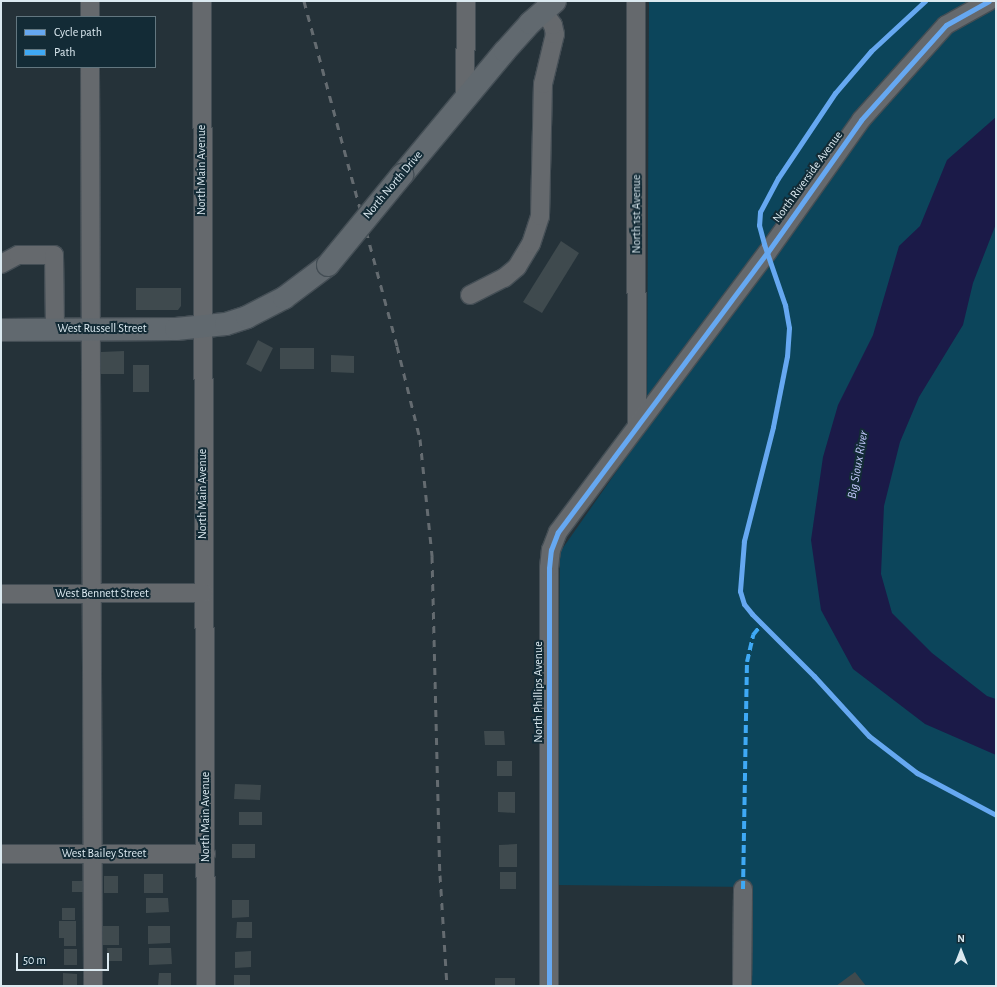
<!DOCTYPE html>
<style>
body{margin:0}
#map{position:relative;width:997px;height:987px;overflow:hidden;background:#253239;font-family:"Alegreya Sans",sans-serif}
div>[style]{position:absolute}
.green>*{inset:0;background:#0c455b}
.water>*{inset:0;background:#1b1a48}
.building>*{inset:0;background:#3f4a4e}
.roads{filter:drop-shadow(1px 0 #444e55) drop-shadow(-1px 0 #444e55) drop-shadow(0 1px #444e55) drop-shadow(0 -1px #444e55)}
.minor>*{height:18px;margin:-9px;padding:0 9px;transform-origin:9px;border-radius:9px;background:#65696d}
.major>*{height:22px;margin:-11px;padding:0 11px;transform-origin:11px;border-radius:11px;background:#61696f}
.rail>*{height:3px;margin-top:-1.5px;transform-origin:0;background:repeating-linear-gradient(90deg,#646b70 0 7px,transparent 0 14px)}
.bridges{filter:drop-shadow(1px 0 #444e55) drop-shadow(-1px 0 #444e55) drop-shadow(0 1px #444e55) drop-shadow(0 -1px #444e55)}
.major-bridge>*{height:22px;margin:-11px;padding:0 11px;transform-origin:11px;border-radius:11px;background:#61696f}
.quiet>*{height:4px;margin-top:-2px;transform-origin:0;background:repeating-linear-gradient(90deg,#3fa9f5 0 8px,transparent 0 12px)}
.cycleway>*{height:5px;margin:-2.5px;padding:0 2.5px;transform-origin:2.5px;border-radius:2.5px;background:#66a8f1}
span{translate:-50% -50%;white-space:nowrap;text-align:center;line-height:1.15;-webkit-text-stroke:4px #132b36;paint-order:stroke}
.street-label{font-size:12px;color:#dbe9f0}
.water-label{font-size:13px;color:#bec4f7;font-style:italic}
.frame{position:absolute;inset:0;border:2px solid #dbe9f0;pointer-events:none}
.legend{position:absolute;left:16px;top:16px;width:140px;height:52px;box-sizing:border-box;background:#132b36;border:1px solid #637780;margin:0;padding:5px 7px;list-style:none;font-size:12px;color:#dbe9f0}
.legend li{display:flex;align-items:center;gap:8px;height:20px}
.legend b{width:20px;border:1px solid #637780}
.north{position:absolute;left:941px;top:931px;width:40px;height:40px;-webkit-text-stroke:3px #132b36;paint-order:stroke;rotate:0deg;font-size:11px;font-weight:700;line-height:16px;text-align:center;color:#dbe9f0}
.north::after{content:'';display:block;margin:auto;width:14px;height:18px;background:#dbe9f0;clip-path:polygon(50% 0,100% 100%,50% 72%,0 100%)}
.scale{position:absolute;left:16px;top:953px;width:93px;height:18px;box-sizing:border-box;border:2px solid #dbe9f0;border-top:0;padding-left:5px;font-size:12px;line-height:14px;white-space:nowrap;color:#dbe9f0;-webkit-text-stroke:3px #132b36;paint-order:stroke}
</style>
<div id="map">
<div class="green">
<div style="clip-path:polygon(649px 1px,996px 1px,996px 986px,751px 986px,751px 887px,556px 885px,560px 552px,647px 428px)"></div>
</div>
<div class="water">
<div style="clip-path:polygon(996px 117px,996px 224px,973px 283px,963px 325px,919px 397px,900px 442px,884px 506px,881px 574px,892px 613px,932px 653px,987px 696px,996px 699px,996px 755px,925px 724px,853px 669px,821px 610px,811px 540px,823px 457px,838px 405px,873px 335px,899px 246px,920px 226px,947px 160px)"></div>
</div>
<div class="building">
<div style="clip-path:polygon(561px 241px,579px 253px,542px 313px,523px 302px)"></div>
<div style="clip-path:polygon(136px 288px,181px 288px,181px 306px,178px 310px,136px 310px)"></div>
<div style="clip-path:polygon(258px 340px,273px 348px,261px 372px,246px 364px)"></div>
<div style="clip-path:polygon(280px 348px,314px 348px,314px 369px,280px 369px)"></div>
<div style="clip-path:polygon(124px 351px,124px 374px,101px 374px,101px 352px)"></div>
<div style="clip-path:polygon(331px 355px,354px 356px,354px 373px,331px 372px)"></div>
<div style="clip-path:polygon(133px 365px,149px 365px,149px 392px,133px 392px)"></div>
<div style="clip-path:polygon(484px 731px,504px 731px,505px 745px,485px 745px)"></div>
<div style="clip-path:polygon(497px 761px,512px 761px,512px 776px,497px 776px)"></div>
<div style="clip-path:polygon(235px 784px,261px 785px,260px 800px,234px 799px)"></div>
<div style="clip-path:polygon(498px 792px,515px 792px,515px 813px,498px 812px)"></div>
<div style="clip-path:polygon(239px 812px,262px 812px,262px 825px,239px 825px)"></div>
<div style="clip-path:polygon(232px 844px,255px 844px,255px 858px,232px 858px)"></div>
<div style="clip-path:polygon(517px 844px,517px 867px,499px 867px,499px 845px)"></div>
<div style="clip-path:polygon(500px 872px,516px 872px,516px 889px,500px 889px)"></div>
<div style="clip-path:polygon(144px 874px,163px 874px,163px 893px,144px 893px)"></div>
<div style="clip-path:polygon(104px 876px,118px 876px,118px 893px,104px 893px)"></div>
<div style="clip-path:polygon(72px 881px,83px 881px,83px 892px,72px 892px)"></div>
<div style="clip-path:polygon(146px 898px,168px 898px,169px 912px,146px 913px)"></div>
<div style="clip-path:polygon(232px 900px,249px 900px,249px 917px,232px 918px)"></div>
<div style="clip-path:polygon(62px 908px,75px 908px,75px 920px,62px 920px)"></div>
<div style="clip-path:polygon(59px 921px,76px 921px,76px 946px,64px 946px,64px 938px,59px 938px)"></div>
<div style="clip-path:polygon(237px 922px,252px 922px,252px 938px,236px 938px)"></div>
<div style="clip-path:polygon(102px 926px,119px 926px,119px 945px,102px 945px)"></div>
<div style="clip-path:polygon(148px 926px,170px 926px,170px 943px,148px 944px)"></div>
<div style="clip-path:polygon(107px 948px,122px 948px,122px 961px,108px 961px)"></div>
<div style="clip-path:polygon(149px 948px,171px 948px,172px 964px,149px 965px)"></div>
<div style="clip-path:polygon(64px 949px,77px 949px,77px 965px,64px 965px)"></div>
<div style="clip-path:polygon(251px 951px,251px 967px,235px 968px,235px 952px)"></div>
<div style="clip-path:polygon(855px 972px,866px 986px,836px 986px)"></div>
<div style="clip-path:polygon(63px 973px,77px 974px,77px 986px,63px 986px)"></div>
<div style="clip-path:polygon(159px 973px,171px 973px,171px 986px,158px 986px)"></div>
<div style="clip-path:polygon(234px 975px,250px 975px,250px 986px,234px 986px)"></div>
<div style="clip-path:polygon(495px 978px,515px 978px,515px 986px,495px 986px)"></div>
</div>
<div class="roads">
<div class="minor">
<div style="left:90px;top:1px;width:16px;rotate:90deg"></div>
<div style="left:202px;top:1px;width:985px;rotate:89.77deg"></div>
<div style="left:636px;top:1px;width:425px;rotate:89.9deg"></div>
<div style="left:90px;top:67px;width:919px;rotate:89.81deg"></div>
<div style="left:465px;top:99px;width:98px;rotate:-89.4deg"></div>
<div style="left:1px;top:264px;width:19px;rotate:-28deg"></div>
<div style="left:18px;top:255px;width:36px"></div>
<div style="left:54px;top:255px;width:74px;rotate:89.2deg"></div>
<div style="left:470px;top:295px;width:38px;rotate:-27deg"></div>
<div style="left:504px;top:278px;width:17px;rotate:-40deg"></div>
<div style="left:517px;top:267px;width:27px;rotate:-59deg"></div>
<div style="left:531px;top:244px;width:29px;rotate:-72deg"></div>
<div style="left:540px;top:216px;width:132px;rotate:-88.7deg"></div>
<div style="left:543px;top:84px;width:51px;rotate:-76.5deg"></div>
<div style="left:555px;top:34px;width:9px;rotate:-103deg"></div>
<div style="left:553px;top:25px;width:17px;rotate:-126deg"></div>
<div style="left:1px;top:594px;width:203px;rotate:-0.3deg"></div>
<div style="left:1px;top:854px;width:205px"></div>
<div style="left:549px;top:986px;width:418px;rotate:-90deg"></div>
<div style="left:549px;top:568px;width:18px;rotate:-84deg"></div>
<div style="left:551px;top:550px;width:19px;rotate:-69deg"></div>
<div style="left:558px;top:532px;width:349px;rotate:-53.2deg"></div>
<div style="left:767px;top:253px;width:163px;rotate:-54.7deg"></div>
<div style="left:861px;top:120px;width:127px;rotate:-48.2deg"></div>
<div style="left:946px;top:25px;width:49px;rotate:-29.2deg"></div>
<div style="left:742px;top:986px;width:97px;rotate:-89.4deg"></div>
</div>
<div class="major">
<div style="left:402px;top:175px;width:161px;rotate:-50.3deg"></div>
<div style="left:505px;top:51px;width:38px;rotate:-48deg"></div>
<div style="left:530px;top:23px;width:33px;rotate:-41deg"></div>
<div style="left:1px;top:330px;width:175px;rotate:-0.3deg"></div>
<div style="left:176px;top:329px;width:50px;rotate:-5.7deg"></div>
<div style="left:226px;top:324px;width:22px;rotate:-18deg"></div>
<div style="left:247px;top:317px;width:42px;rotate:-27.2deg"></div>
<div style="left:284px;top:298px;width:55px;rotate:-36.9deg"></div>
</div>
</div>
<div class="rail">
<div style="left:304px;top:1px;width:357px;rotate:74.9deg"></div>
<div style="left:397px;top:346px;width:96px;rotate:76.1deg"></div>
<div style="left:420px;top:439px;width:118px;rotate:84.1deg"></div>
<div style="left:432px;top:556px;width:319px;rotate:88.6deg"></div>
<div style="left:440px;top:875px;width:111px;rotate:86.4deg"></div>
</div>
<div class="bridges">
<div class="major-bridge">
<div style="left:328px;top:265px;width:117px;rotate:-50.6deg"></div>
</div>
</div>
<div class="quiet">
<div style="left:743px;top:889px;width:227px;rotate:-89deg"></div>
<div style="left:747px;top:662px;width:28px;rotate:-77deg"></div>
<div style="left:753px;top:635px;width:13px;rotate:-51deg"></div>
</div>
<div class="cycleway">
<div style="left:925px;top:1px;width:74px;rotate:137.2deg"></div>
<div style="left:871px;top:51px;width:55px;rotate:130.6deg"></div>
<div style="left:835px;top:93px;width:102px;rotate:123.8deg"></div>
<div style="left:778px;top:178px;width:38px;rotate:118deg"></div>
<div style="left:760px;top:212px;width:13px;rotate:94deg"></div>
<div style="left:759px;top:225px;width:20px;rotate:75deg"></div>
<div style="left:764px;top:244px;width:65px;rotate:71deg"></div>
<div style="left:785px;top:305px;width:23px;rotate:80deg"></div>
<div style="left:789px;top:328px;width:28px;rotate:94deg"></div>
<div style="left:787px;top:356px;width:72px;rotate:101.2deg"></div>
<div style="left:773px;top:427px;width:118px;rotate:104.3deg"></div>
<div style="left:744px;top:541px;width:50px;rotate:94.6deg"></div>
<div style="left:740px;top:591px;width:14px;rotate:73deg"></div>
<div style="left:744px;top:604px;width:13px;rotate:51deg"></div>
<div style="left:752px;top:614px;width:88px;rotate:45deg"></div>
<div style="left:814px;top:676px;width:81px;rotate:47.5deg"></div>
<div style="left:869px;top:736px;width:61px;rotate:37.6deg"></div>
<div style="left:917px;top:773px;width:89px;rotate:28deg"></div>
<div style="left:549px;top:986px;width:418px;rotate:-90deg"></div>
<div style="left:549px;top:568px;width:18px;rotate:-84deg"></div>
<div style="left:551px;top:550px;width:19px;rotate:-69deg"></div>
<div style="left:558px;top:532px;width:349px;rotate:-53.2deg"></div>
<div style="left:767px;top:253px;width:163px;rotate:-54.7deg"></div>
<div style="left:861px;top:120px;width:127px;rotate:-48.2deg"></div>
<div style="left:946px;top:25px;width:49px;rotate:-29.2deg"></div>
</div>
<div class="street-label">
<span style="left:202px;top:170px;rotate:-90deg">North Main Avenue</span>
<span style="left:808px;top:177px;rotate:-54deg">North Riverside Avenue</span>
<span style="left:393px;top:185px;rotate:-50deg">North North Drive</span>
<span style="left:637px;top:214px;rotate:-90deg">North 1st Avenue</span>
<span style="left:102px;top:329px">West Russell Street</span>
<span style="left:203px;top:494px;rotate:-90deg">North Main Avenue</span>
<span style="left:102px;top:594px">West Bennett Street</span>
<span style="left:539px;top:692px;rotate:-90deg">North Phillips Avenue</span>
<span style="left:206px;top:817px;rotate:-90deg">North Main Avenue</span>
<span style="left:104px;top:854px">West Bailey Street</span>
</div>
<div class="water-label">
<span style="left:859px;top:465px;rotate:-80deg">Big Sioux River</span>
</div>
<div class="frame"></div>
<ul class="legend">
<li><b style="height:5px;background:#66a8f1"></b>Cycle path</li>
<li><b style="height:5px;background:#3fa9f5"></b>Path</li>
</ul>
<div class="north">N</div>
<div class="scale">50 m</div>
</div>
